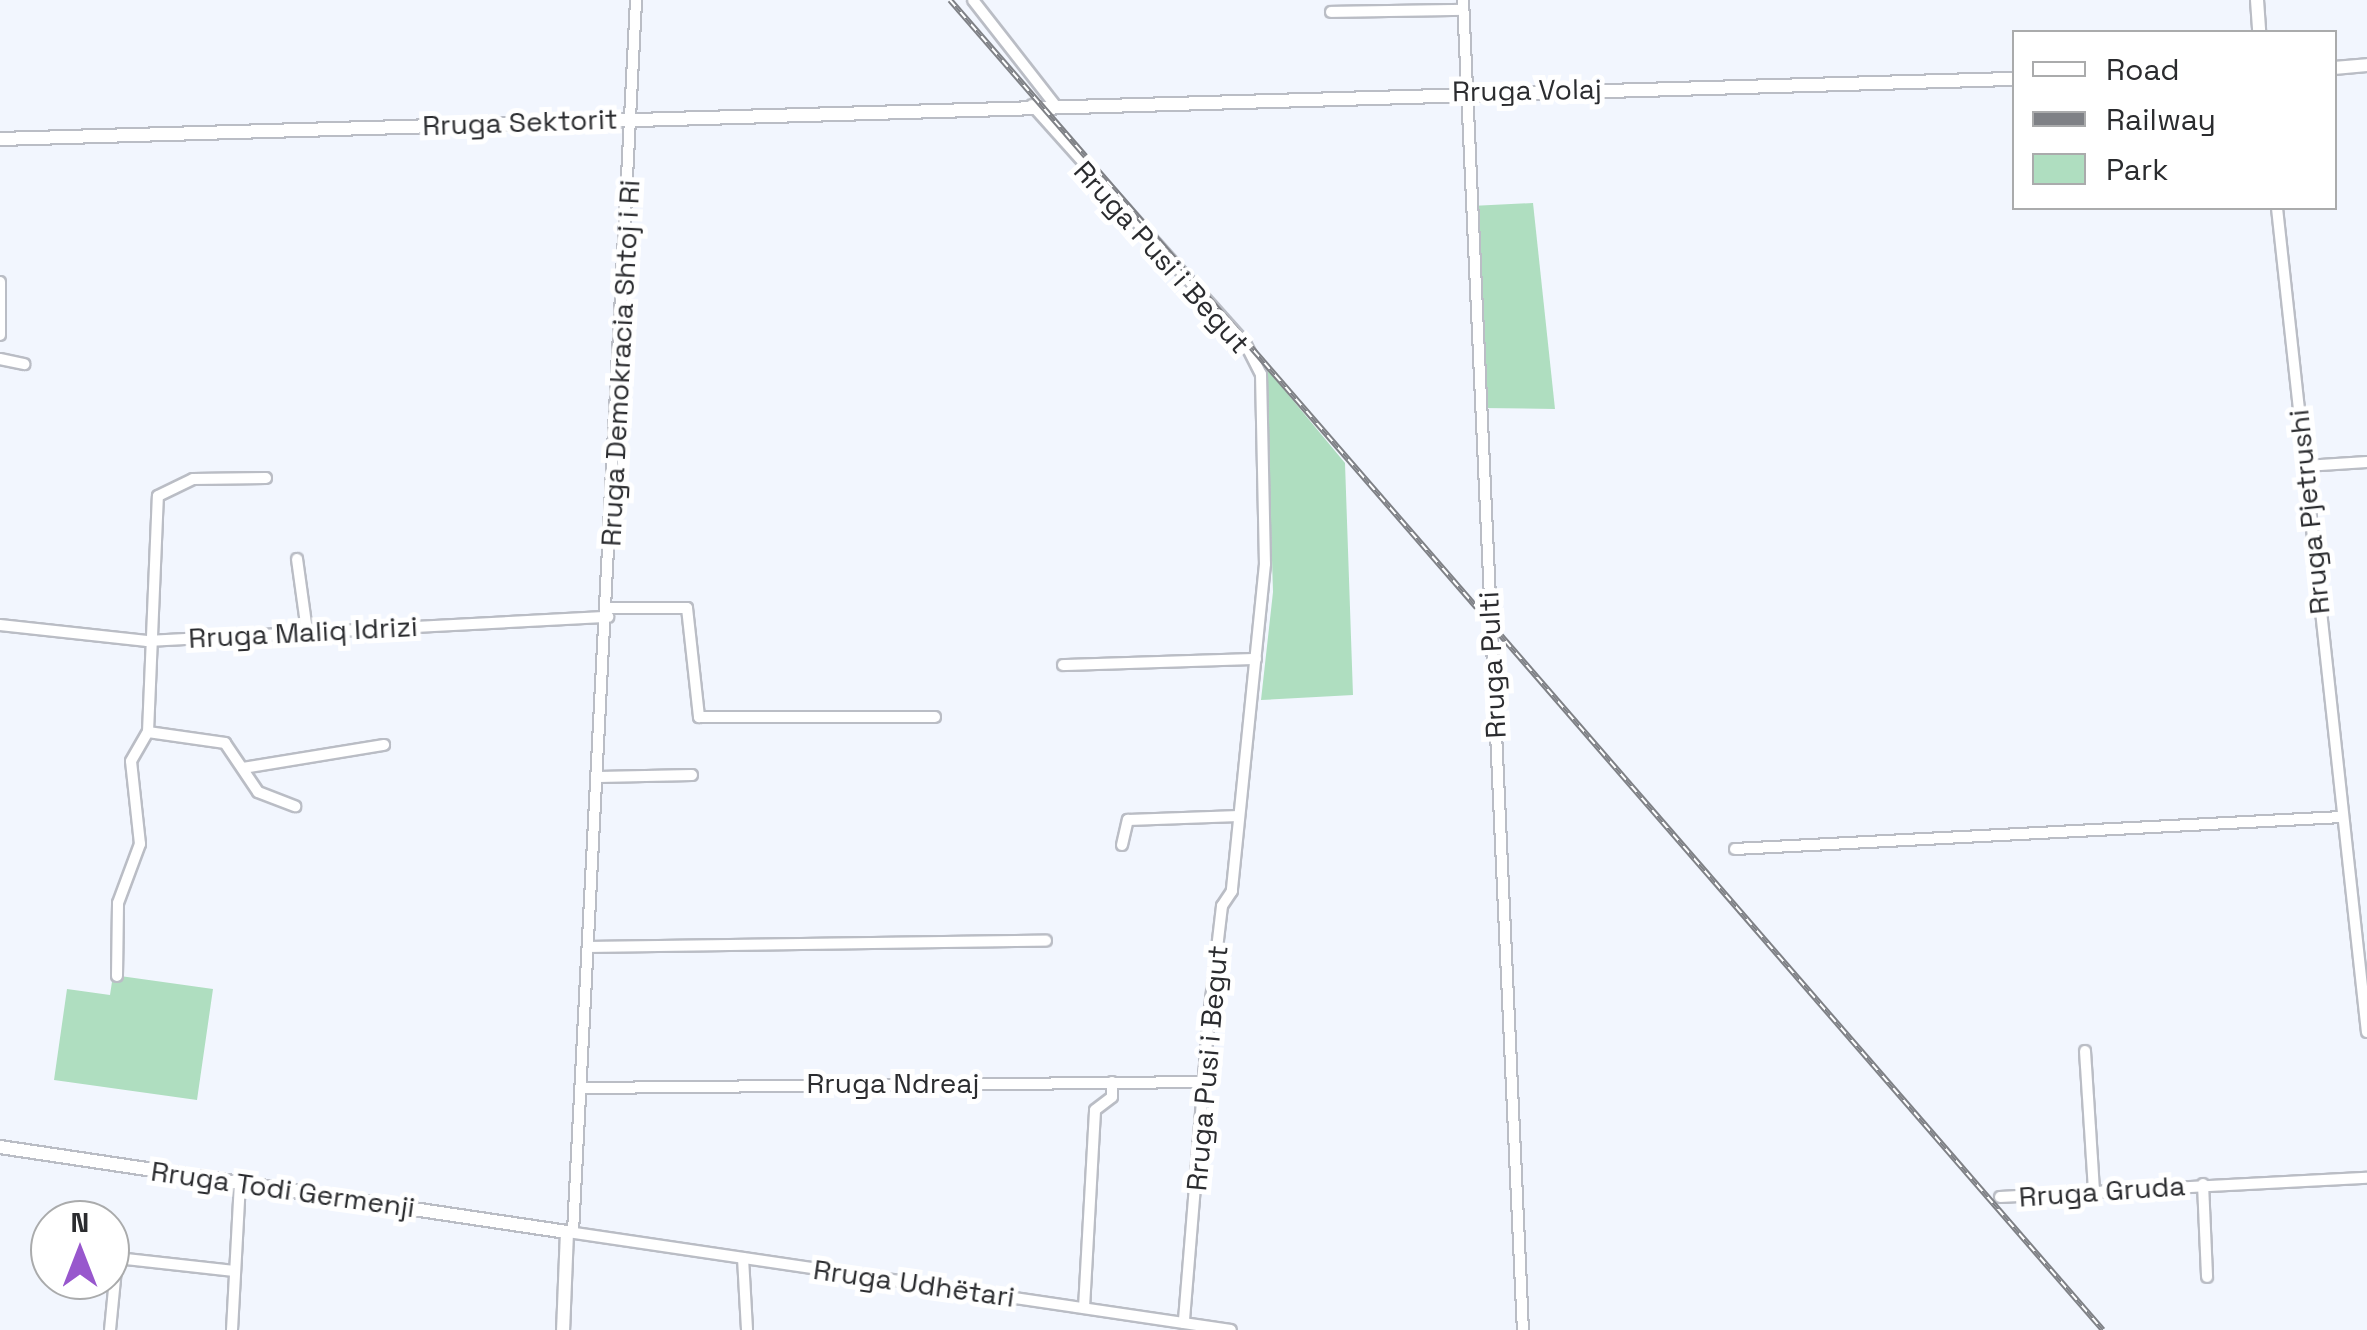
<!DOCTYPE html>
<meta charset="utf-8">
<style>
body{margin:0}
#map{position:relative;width:2367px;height:1330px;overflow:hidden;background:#f2f6fe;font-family:"Space Grotesk",sans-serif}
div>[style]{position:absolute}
.green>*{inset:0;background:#afdec0}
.roads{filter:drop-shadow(2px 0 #babdc5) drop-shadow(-2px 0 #babdc5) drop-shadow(0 2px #babdc5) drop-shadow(0 -2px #babdc5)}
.minor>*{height:10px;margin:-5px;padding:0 5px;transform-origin:5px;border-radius:5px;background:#fff}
.tertiary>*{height:12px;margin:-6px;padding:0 6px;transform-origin:6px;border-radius:6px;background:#fff}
.rail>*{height:6px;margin-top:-3px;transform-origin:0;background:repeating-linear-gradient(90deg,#fff 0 8px,#7f8186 0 16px);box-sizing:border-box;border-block:2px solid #7f8186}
span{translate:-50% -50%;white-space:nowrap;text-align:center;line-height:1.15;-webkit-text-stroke:10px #fff;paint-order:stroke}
.street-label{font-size:28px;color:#2b2c2f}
.legend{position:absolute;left:2012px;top:30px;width:325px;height:180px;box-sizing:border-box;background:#fff;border:2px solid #aaabac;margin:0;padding:12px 18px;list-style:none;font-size:30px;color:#2b2c2f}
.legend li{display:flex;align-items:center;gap:20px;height:50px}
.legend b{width:50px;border:2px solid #aaabac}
.north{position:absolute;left:30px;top:1200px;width:100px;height:100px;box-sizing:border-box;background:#fff;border:2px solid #aaabac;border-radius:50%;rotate:0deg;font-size:28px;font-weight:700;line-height:40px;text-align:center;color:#2b2c2f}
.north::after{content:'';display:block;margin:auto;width:35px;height:45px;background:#9857cd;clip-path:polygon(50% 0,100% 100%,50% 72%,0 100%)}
</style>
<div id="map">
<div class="green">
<div style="clip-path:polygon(1533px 203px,1555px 409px,1482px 408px,1471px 206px)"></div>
<div style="clip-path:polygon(1266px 368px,1345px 463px,1353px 695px,1261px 700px,1273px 592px)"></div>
<div style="clip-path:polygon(113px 975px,213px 989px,197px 1100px,54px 1080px,67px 989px,110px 995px)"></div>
</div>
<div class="roads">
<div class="minor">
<div style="left:973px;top:0;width:133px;rotate:52deg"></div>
<div style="left:1463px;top:0;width:1331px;rotate:87.42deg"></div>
<div style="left:1331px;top:12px;width:132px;rotate:-0.9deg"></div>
<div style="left:1032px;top:105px;width:319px;rotate:48.2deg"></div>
<div style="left:1245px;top:343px;width:35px;rotate:63deg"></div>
<div style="left:1261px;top:374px;width:190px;rotate:88.8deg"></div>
<div style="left:1265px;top:564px;width:329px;rotate:95.8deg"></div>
<div style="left:1232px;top:891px;width:18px;rotate:124deg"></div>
<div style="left:1222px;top:906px;width:111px;rotate:96.7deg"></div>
<div style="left:1209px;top:1016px;width:308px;rotate:94.7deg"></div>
<div style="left:2277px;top:208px;width:829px;rotate:83.77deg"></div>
<div style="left:0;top:282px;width:53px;rotate:90deg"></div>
<div style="left:0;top:359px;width:25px;rotate:12deg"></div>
<div style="left:2305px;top:466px;width:62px;rotate:-3.7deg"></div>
<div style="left:297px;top:559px;width:73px;rotate:82.1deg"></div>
<div style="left:608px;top:608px;width:79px"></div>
<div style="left:687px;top:608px;width:110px;rotate:83.7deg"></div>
<div style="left:699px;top:717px;width:236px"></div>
<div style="left:0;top:625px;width:148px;rotate:6.2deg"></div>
<div style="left:147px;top:641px;width:462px;rotate:-3deg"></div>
<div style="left:1063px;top:665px;width:193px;rotate:-1.8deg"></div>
<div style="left:148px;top:732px;width:78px;rotate:8.1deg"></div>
<div style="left:225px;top:743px;width:59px;rotate:56deg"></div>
<div style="left:258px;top:792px;width:40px;rotate:21deg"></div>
<div style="left:243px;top:768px;width:143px;rotate:-9.3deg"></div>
<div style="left:599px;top:777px;width:93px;rotate:-1.2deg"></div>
<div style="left:1122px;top:845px;width:26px;rotate:-77deg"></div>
<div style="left:1128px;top:820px;width:111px;rotate:-2.1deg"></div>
<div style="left:1735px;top:849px;width:607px;rotate:-3.02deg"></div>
<div style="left:592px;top:947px;width:454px;rotate:-0.8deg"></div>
<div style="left:117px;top:976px;width:73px;rotate:-89.2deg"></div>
<div style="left:118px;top:903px;width:63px;rotate:-69.6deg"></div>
<div style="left:140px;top:844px;width:83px;rotate:-96.2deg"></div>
<div style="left:131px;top:761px;width:34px;rotate:-60deg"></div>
<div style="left:148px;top:732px;width:236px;rotate:-87.6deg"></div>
<div style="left:158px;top:496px;width:39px;rotate:-26deg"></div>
<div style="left:193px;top:479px;width:73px;rotate:-0.8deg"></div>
<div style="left:2085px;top:1051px;width:140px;rotate:86.3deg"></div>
<div style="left:583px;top:1088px;width:620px;rotate:-0.55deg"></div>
<div style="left:2203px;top:1184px;width:93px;rotate:87.5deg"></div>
<div style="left:2000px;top:1197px;width:367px;rotate:-3deg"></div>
<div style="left:568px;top:1232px;width:670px;rotate:8.41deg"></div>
<div style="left:573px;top:1232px;width:1234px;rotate:-87.07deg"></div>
<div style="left:743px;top:1258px;width:72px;rotate:86.8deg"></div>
<div style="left:1084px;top:1308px;width:198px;rotate:-86.8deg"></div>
<div style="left:1095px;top:1110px;width:21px;rotate:-37deg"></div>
<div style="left:1112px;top:1097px;width:15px;rotate:-90deg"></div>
<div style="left:110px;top:1330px;width:72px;rotate:-84.4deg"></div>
<div style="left:117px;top:1258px;width:118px;rotate:6.3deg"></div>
<div style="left:232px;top:1330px;width:147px;rotate:-86.9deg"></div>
</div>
<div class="tertiary">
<div style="left:2257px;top:0;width:32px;rotate:86deg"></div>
<div style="left:2334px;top:68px;width:33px;rotate:-5deg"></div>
<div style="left:0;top:139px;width:2015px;rotate:-1.71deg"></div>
<div style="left:0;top:1147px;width:573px;rotate:8.53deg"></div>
<div style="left:567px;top:1232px;width:98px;rotate:92.3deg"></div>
</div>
</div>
<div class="rail">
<div style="left:950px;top:0;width:1760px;rotate:49.08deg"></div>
</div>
<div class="street-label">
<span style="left:1527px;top:90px;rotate:-1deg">Rruga Volaj</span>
<span style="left:520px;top:122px;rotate:-2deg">Rruga Sektorit</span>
<span style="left:1162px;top:257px;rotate:48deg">Rruga Pusi i Begut</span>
<span style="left:620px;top:363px;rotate:-87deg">Rruga Demokracia Shtoj i Ri</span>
<span style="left:2309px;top:512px;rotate:-96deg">Rruga Pjetrushi</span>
<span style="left:303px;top:632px;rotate:-3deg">Rruga Maliq Idrizi</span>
<span style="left:1492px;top:665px;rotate:-93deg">Rruga Pulti</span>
<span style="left:1207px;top:1068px;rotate:-85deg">Rruga Pusi i Begut</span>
<span style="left:893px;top:1083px">Rruga Ndreaj</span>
<span style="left:283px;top:1189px;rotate:8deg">Rruga Todi Germenji</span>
<span style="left:2102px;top:1191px;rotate:-4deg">Rruga Gruda</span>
<span style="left:914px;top:1283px;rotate:8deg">Rruga Udhëtari</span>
</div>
<ul class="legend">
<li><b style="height:12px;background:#fff"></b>Road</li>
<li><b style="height:12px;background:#7f8186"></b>Railway</li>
<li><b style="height:28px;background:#afdec0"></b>Park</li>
</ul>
<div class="north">N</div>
</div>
